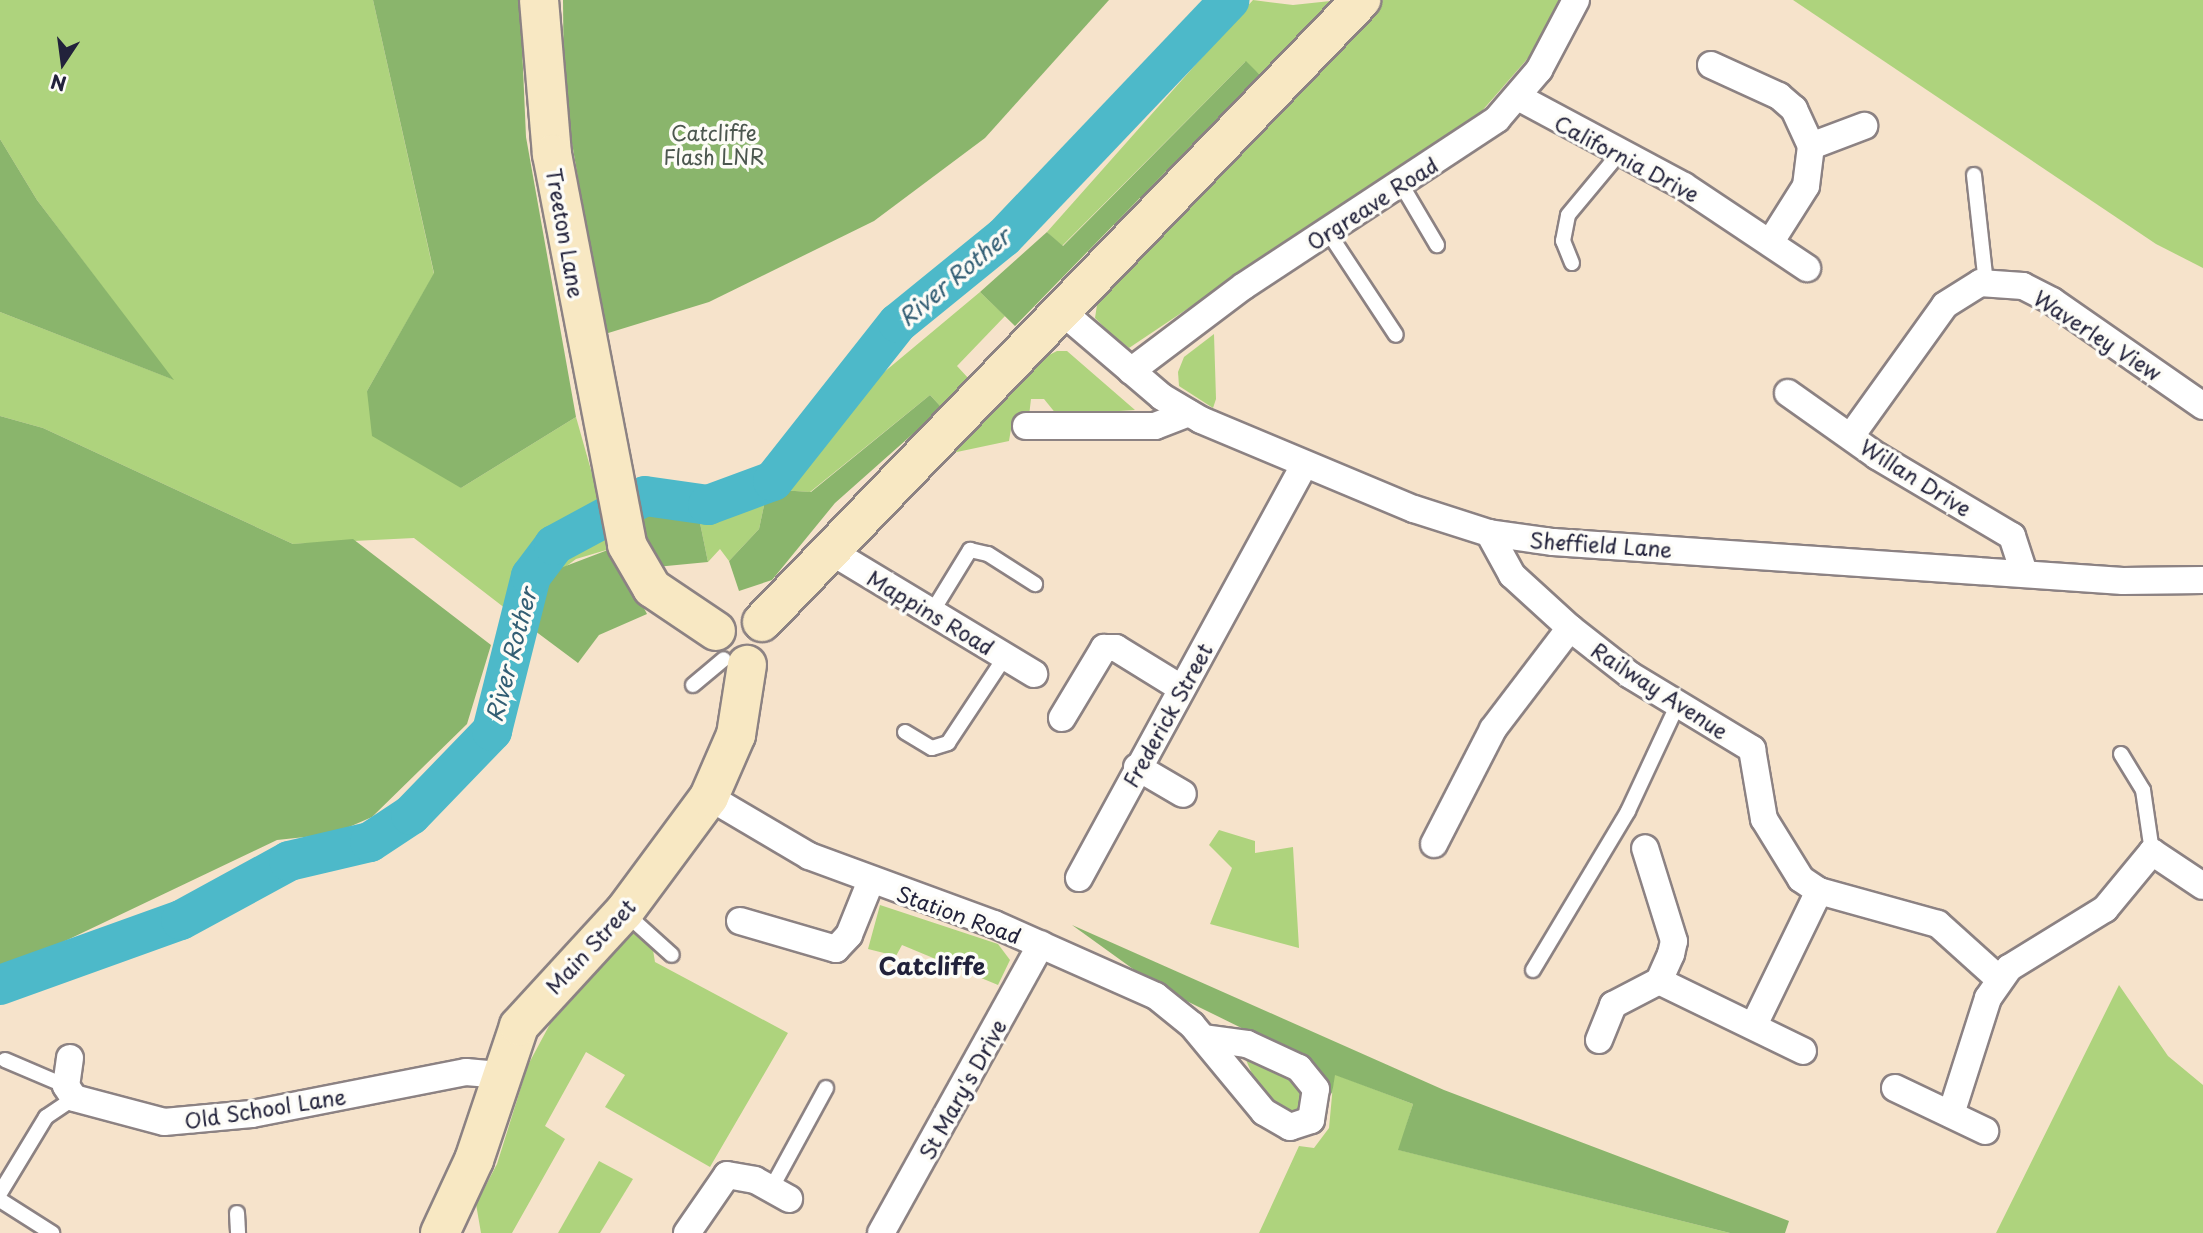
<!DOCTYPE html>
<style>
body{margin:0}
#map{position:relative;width:2203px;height:1233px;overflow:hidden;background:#f6e3cb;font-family:"Playpen Sans",sans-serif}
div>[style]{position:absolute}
.green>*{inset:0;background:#aed37d}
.forest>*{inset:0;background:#8ab56c}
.river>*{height:40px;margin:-20px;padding:0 20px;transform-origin:20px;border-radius:20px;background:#4db9c9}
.roads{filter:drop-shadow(2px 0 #8c8283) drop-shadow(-2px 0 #8c8283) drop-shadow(0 2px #8c8283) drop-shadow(0 -2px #8c8283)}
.service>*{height:14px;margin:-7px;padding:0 7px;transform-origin:7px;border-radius:7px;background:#fff}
.minor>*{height:26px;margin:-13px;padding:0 13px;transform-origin:13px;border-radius:13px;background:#fff}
.secondary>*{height:38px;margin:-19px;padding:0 19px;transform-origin:19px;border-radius:19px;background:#f8e8c3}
span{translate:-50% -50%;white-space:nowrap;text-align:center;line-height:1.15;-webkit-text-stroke:7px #fdfcf7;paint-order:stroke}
.park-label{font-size:21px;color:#4c574f}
.street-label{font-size:21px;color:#22223b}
.water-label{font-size:23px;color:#335e74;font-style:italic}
.quarter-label{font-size:24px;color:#22223b;font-weight:700}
.north{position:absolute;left:28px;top:28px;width:70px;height:70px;-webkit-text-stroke:5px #fdfcf7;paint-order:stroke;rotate:193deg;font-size:19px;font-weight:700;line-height:28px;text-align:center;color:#22223b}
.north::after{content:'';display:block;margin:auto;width:24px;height:32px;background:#22223b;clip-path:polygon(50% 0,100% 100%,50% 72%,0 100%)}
</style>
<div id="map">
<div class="green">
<div style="clip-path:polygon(0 0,373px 0,434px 274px,367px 391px,461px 488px,576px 417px,613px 548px,576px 559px,531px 593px,523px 622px,414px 538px,293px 544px,43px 428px,0 416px,0 312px,172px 379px,37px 200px,0 139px)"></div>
<div style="clip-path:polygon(1253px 0,1293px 5px,1340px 0,1260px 75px,1245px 62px,1062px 246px,1047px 232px)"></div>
<div style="clip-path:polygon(1383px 0,1559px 0,1529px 57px,1481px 112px,1129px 348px,1111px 334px,1095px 318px,1099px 292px)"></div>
<div style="clip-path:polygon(1793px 0,2203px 0,2203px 268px,2156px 244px)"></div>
<div style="clip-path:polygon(980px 292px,1005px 316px,957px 366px,969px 379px,942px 408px,930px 395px,810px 492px,779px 490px,883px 373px)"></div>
<div style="clip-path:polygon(1214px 334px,1216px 399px,1213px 408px,1179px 386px,1178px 372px,1184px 357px)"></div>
<div style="clip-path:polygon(1057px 351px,1067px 351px,1135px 410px,1057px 415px,1044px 399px,1031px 399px,1029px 416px,1012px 423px,1009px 441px,938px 456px,1029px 365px)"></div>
<div style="clip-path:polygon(766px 496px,759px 529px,729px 561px,720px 549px,708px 562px,699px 518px)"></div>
<div style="clip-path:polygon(1219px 830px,1255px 841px,1255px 853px,1293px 847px,1299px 948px,1210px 924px,1232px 868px,1209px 845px)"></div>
<div style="clip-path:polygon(880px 905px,998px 944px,1010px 960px,998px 985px,902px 945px,896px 956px,868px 949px)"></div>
<div style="clip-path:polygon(633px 933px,653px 950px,655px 962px,788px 1033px,710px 1167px,605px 1107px,625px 1075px,586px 1052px,545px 1126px,565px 1139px,512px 1233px,481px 1233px,476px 1204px,497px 1164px,528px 1065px,550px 1024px)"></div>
<div style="clip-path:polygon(2119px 985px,2168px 1056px,2203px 1085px,2203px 1233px,1996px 1233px)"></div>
<div style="clip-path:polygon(1242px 1051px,1291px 1069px,1310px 1102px,1294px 1118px,1261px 1094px)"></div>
<div style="clip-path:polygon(1334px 1074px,1413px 1104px,1399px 1150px,1730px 1233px,1259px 1233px,1299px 1146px,1314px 1148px,1329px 1128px)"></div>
<div style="clip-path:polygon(599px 1161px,633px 1179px,600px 1233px,558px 1233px)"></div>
</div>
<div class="forest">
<div style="clip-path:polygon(373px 0,520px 0,526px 137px,576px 417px,461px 488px,372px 436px,367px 391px,434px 273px)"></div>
<div style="clip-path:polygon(563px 0,1109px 0,985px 138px,874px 221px,709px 302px,605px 334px,564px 97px)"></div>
<div style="clip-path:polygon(1246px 61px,1260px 75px,1015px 326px,980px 292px,1047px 232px,1063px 246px)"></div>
<div style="clip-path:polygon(0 139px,37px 200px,174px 380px,0 312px)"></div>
<div style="clip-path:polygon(930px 395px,942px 408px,835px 503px,772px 580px,739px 591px,729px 561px,759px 529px,766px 496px,779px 490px,811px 492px)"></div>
<div style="clip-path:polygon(0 416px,43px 428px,293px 544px,353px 539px,491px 645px,467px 724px,372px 817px,333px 834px,277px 840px,21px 962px,0 965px)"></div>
<div style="clip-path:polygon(639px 514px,699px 518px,708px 562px,656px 567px)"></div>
<div style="clip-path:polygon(613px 548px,647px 614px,599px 635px,578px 663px,523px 622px,531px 593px,550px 572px)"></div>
<div style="clip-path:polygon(1072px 925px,1444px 1090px,1789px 1221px,1785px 1233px,1730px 1233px,1398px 1150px,1413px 1104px,1335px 1075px,1332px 1094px,1311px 1062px,1158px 987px)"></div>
</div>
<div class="river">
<div style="left:0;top:985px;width:192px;rotate:-19.8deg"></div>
<div style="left:181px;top:920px;width:123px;rotate:-28.6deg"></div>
<div style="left:289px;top:861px;width:83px;rotate:-13.2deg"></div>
<div style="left:370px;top:842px;width:49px;rotate:-33.4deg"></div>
<div style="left:411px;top:815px;width:117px;rotate:-46deg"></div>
<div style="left:492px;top:731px;width:160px;rotate:-75.9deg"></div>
<div style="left:531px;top:576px;width:39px;rotate:-53deg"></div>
<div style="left:554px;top:545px;width:103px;rotate:-28.3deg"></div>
<div style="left:645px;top:496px;width:64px;rotate:8.1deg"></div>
<div style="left:708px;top:505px;width:69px;rotate:-20.3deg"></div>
<div style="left:773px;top:481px;width:201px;rotate:-51.7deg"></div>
<div style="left:898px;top:323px;width:136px;rotate:-39.1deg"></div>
<div style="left:1004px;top:237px;width:327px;rotate:-46.4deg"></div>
</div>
<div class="roads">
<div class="service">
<div style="left:1974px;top:175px;width:109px;rotate:83.7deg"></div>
<div style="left:1401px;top:184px;width:71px;rotate:59.5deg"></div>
<div style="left:1328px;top:232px;width:123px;rotate:56.6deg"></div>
<div style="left:1572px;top:263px;width:24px;rotate:-112deg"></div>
<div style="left:1563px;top:241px;width:26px;rotate:-79deg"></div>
<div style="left:1568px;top:215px;width:78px;rotate:-50.2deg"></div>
<div style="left:932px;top:612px;width:73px;rotate:-58.5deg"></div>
<div style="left:970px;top:550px;width:18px;rotate:13deg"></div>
<div style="left:988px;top:554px;width:56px;rotate:32.6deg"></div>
<div style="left:693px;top:685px;width:40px;rotate:-40deg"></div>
<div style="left:905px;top:732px;width:31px;rotate:31deg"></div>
<div style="left:932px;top:748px;width:17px;rotate:-17deg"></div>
<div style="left:948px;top:743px;width:103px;rotate:-56.5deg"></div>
<div style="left:2121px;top:754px;width:42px;rotate:58.6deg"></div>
<div style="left:2143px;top:790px;width:63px;rotate:81.7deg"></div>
<div style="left:624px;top:912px;width:64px;rotate:41.9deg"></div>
<div style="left:1533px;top:970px;width:185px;rotate:-59.1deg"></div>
<div style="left:1628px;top:811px;width:118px;rotate:-65deg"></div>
<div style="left:5px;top:1060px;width:66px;rotate:23.1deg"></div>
<div style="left:771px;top:1189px;width:115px;rotate:-61.4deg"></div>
<div style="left:0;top:1193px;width:89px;rotate:-58.8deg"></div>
<div style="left:46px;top:1117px;width:34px;rotate:-34deg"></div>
<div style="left:0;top:1200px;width:62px;rotate:32.4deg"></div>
<div style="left:237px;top:1213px;width:20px;rotate:87deg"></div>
</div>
<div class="minor">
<div style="left:1711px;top:65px;width:75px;rotate:24.5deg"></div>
<div style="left:1779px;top:96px;width:20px;rotate:41deg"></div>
<div style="left:1794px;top:109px;width:41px;rotate:65.3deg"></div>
<div style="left:1811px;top:146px;width:40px;rotate:97.1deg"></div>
<div style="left:1806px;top:186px;width:67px;rotate:122.3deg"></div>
<div style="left:1518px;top:97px;width:188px;rotate:28.2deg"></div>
<div style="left:1684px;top:186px;width:148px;rotate:33.7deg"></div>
<div style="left:1811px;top:146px;width:57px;rotate:-20.7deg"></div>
<div style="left:1059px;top:309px;width:135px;rotate:40.5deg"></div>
<div style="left:1162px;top:397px;width:45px;rotate:30.5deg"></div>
<div style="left:1201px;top:420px;width:231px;rotate:22.7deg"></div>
<div style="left:1414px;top:509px;width:79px;rotate:17.7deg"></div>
<div style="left:1489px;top:533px;width:65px;rotate:8deg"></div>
<div style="left:1553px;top:542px;width:571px;rotate:3.91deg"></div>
<div style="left:2123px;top:581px;width:80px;rotate:-0.7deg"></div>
<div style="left:1131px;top:371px;width:141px;rotate:-37deg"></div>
<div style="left:1244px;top:286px;width:303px;rotate:-33.4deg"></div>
<div style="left:1497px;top:119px;width:65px;rotate:-49.4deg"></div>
<div style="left:1539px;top:70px;width:79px;rotate:-62.1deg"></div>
<div style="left:1788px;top:393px;width:109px;rotate:35.3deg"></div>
<div style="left:1877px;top:456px;width:157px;rotate:30.7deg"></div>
<div style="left:2012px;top:536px;width:39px;rotate:72deg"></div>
<div style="left:1026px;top:426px;width:129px"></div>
<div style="left:1155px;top:426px;width:36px;rotate:-21deg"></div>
<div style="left:1851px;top:436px;width:161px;rotate:-54.3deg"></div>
<div style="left:1945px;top:305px;width:41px;rotate:-32.2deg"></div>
<div style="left:1980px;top:283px;width:43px;rotate:4deg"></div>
<div style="left:2023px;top:286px;width:33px;rotate:27deg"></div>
<div style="left:2052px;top:301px;width:184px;rotate:34.8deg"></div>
<div style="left:1489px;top:533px;width:48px;rotate:61.3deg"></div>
<div style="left:1512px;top:575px;width:79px;rotate:42.4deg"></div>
<div style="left:1570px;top:628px;width:76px;rotate:38.1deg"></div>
<div style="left:1630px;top:675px;width:143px;rotate:31.2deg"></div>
<div style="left:1752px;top:749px;width:71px;rotate:80.3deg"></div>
<div style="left:1764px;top:819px;width:70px;rotate:58.3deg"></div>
<div style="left:1801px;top:879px;width:22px;rotate:34deg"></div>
<div style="left:1819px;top:891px;width:123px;rotate:15.5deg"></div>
<div style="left:1938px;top:924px;width:82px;rotate:42deg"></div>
<div style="left:827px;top:549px;width:242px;rotate:31.1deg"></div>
<div style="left:1062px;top:718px;width:82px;rotate:-59deg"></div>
<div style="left:1104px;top:648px;width:12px"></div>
<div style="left:1116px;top:648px;width:76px;rotate:31.6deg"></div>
<div style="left:1137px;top:767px;width:53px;rotate:30.4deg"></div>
<div style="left:709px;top:797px;width:116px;rotate:30.5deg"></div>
<div style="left:809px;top:856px;width:197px;rotate:20.2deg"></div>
<div style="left:994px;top:924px;width:177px;rotate:24deg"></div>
<div style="left:1156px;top:996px;width:46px;rotate:38.9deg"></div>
<div style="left:1192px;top:1025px;width:113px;rotate:50.4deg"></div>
<div style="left:1264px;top:1112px;width:30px;rotate:30deg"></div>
<div style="left:1290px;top:1127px;width:22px;rotate:-18deg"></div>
<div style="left:1311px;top:1120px;width:31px;rotate:-81deg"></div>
<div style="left:1316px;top:1089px;width:27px;rotate:-129deg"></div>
<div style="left:1299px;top:1068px;width:57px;rotate:-155.2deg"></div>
<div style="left:1247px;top:1044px;width:43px;rotate:-172.1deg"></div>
<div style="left:1434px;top:844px;width:129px;rotate:-62.8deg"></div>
<div style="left:1493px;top:729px;width:127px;rotate:-52.7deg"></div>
<div style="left:1079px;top:878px;width:469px;rotate:-61.4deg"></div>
<div style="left:740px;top:921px;width:100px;rotate:16.3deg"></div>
<div style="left:836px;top:949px;width:19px;rotate:-47deg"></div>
<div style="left:849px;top:935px;width:56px;rotate:-68deg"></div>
<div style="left:1659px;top:981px;width:160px;rotate:25.9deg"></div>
<div style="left:1754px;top:1025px;width:149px;rotate:-64.1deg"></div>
<div style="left:1599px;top:1040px;width:38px;rotate:-68deg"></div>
<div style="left:1613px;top:1005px;width:52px;rotate:-27.6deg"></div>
<div style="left:1659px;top:981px;width:30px;rotate:-66deg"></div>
<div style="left:1671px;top:954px;width:13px;rotate:-77deg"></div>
<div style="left:1674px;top:941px;width:97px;rotate:-107.3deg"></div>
<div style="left:70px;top:1058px;width:28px;rotate:98deg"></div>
<div style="left:66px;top:1086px;width:14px;rotate:56deg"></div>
<div style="left:74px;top:1098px;width:93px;rotate:14.9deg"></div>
<div style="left:164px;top:1122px;width:88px;rotate:-5.2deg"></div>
<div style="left:252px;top:1114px;width:218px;rotate:-11.1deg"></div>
<div style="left:466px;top:1072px;width:33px;rotate:5deg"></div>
<div style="left:1895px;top:1088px;width:100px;rotate:25.5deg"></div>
<div style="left:1951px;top:1114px;width:122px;rotate:-72.3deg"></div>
<div style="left:1988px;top:998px;width:37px;rotate:-55deg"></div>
<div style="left:2009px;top:968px;width:113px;rotate:-31.6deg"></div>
<div style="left:2105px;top:909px;width:74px;rotate:-50.5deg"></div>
<div style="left:2152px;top:852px;width:61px;rotate:33.7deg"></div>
<div style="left:687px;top:1233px;width:70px;rotate:-55.4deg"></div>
<div style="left:727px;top:1175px;width:28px;rotate:10deg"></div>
<div style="left:755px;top:1180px;width:39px;rotate:29deg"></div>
<div style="left:881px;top:1233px;width:330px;rotate:-61deg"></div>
</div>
<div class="secondary">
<div style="left:539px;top:0;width:155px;rotate:85.2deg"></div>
<div style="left:552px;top:154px;width:398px;rotate:79.1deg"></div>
<div style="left:627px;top:545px;width:50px;rotate:59.8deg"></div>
<div style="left:652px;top:588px;width:77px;rotate:33.9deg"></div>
<div style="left:762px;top:622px;width:864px;rotate:-46.08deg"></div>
<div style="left:440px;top:1233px;width:81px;rotate:-65deg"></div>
<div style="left:474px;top:1160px;width:141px;rotate:-71.4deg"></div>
<div style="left:519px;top:1026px;width:155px;rotate:-47.4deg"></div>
<div style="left:624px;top:912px;width:143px;rotate:-53.5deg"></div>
<div style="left:709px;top:797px;width:68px;rotate:-66.5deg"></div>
<div style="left:736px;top:735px;width:71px;rotate:-81.1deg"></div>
</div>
</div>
<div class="park-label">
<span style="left:714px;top:144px">Catcliffe<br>Flash LNR</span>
</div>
<div class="street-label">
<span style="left:1627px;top:158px;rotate:28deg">California Drive</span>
<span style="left:1372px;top:203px;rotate:-33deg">Orgreave Road</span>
<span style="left:566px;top:233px;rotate:80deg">Treeton Lane</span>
<span style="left:2098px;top:335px;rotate:33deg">Waverley View</span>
<span style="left:1916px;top:477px;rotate:32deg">Willan Drive</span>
<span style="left:1601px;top:544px;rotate:4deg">Sheffield Lane</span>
<span style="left:931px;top:612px;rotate:31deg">Mappins Road</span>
<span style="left:1660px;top:690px;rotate:33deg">Railway Avenue</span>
<span style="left:1167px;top:715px;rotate:-61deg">Frederick Street</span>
<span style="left:959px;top:914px;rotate:20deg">Station Road</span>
<span style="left:590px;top:946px;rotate:-47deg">Main Street</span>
<span style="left:962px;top:1089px;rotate:-61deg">St Mary's Drive</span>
<span style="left:265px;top:1108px;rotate:-9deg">Old School Lane</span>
</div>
<div class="water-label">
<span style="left:954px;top:277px;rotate:-40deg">River Rother</span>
<span style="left:511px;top:655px;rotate:-75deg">River Rother</span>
</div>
<div class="quarter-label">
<span style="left:932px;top:966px">Catcliffe</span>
</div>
<div class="north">N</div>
</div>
